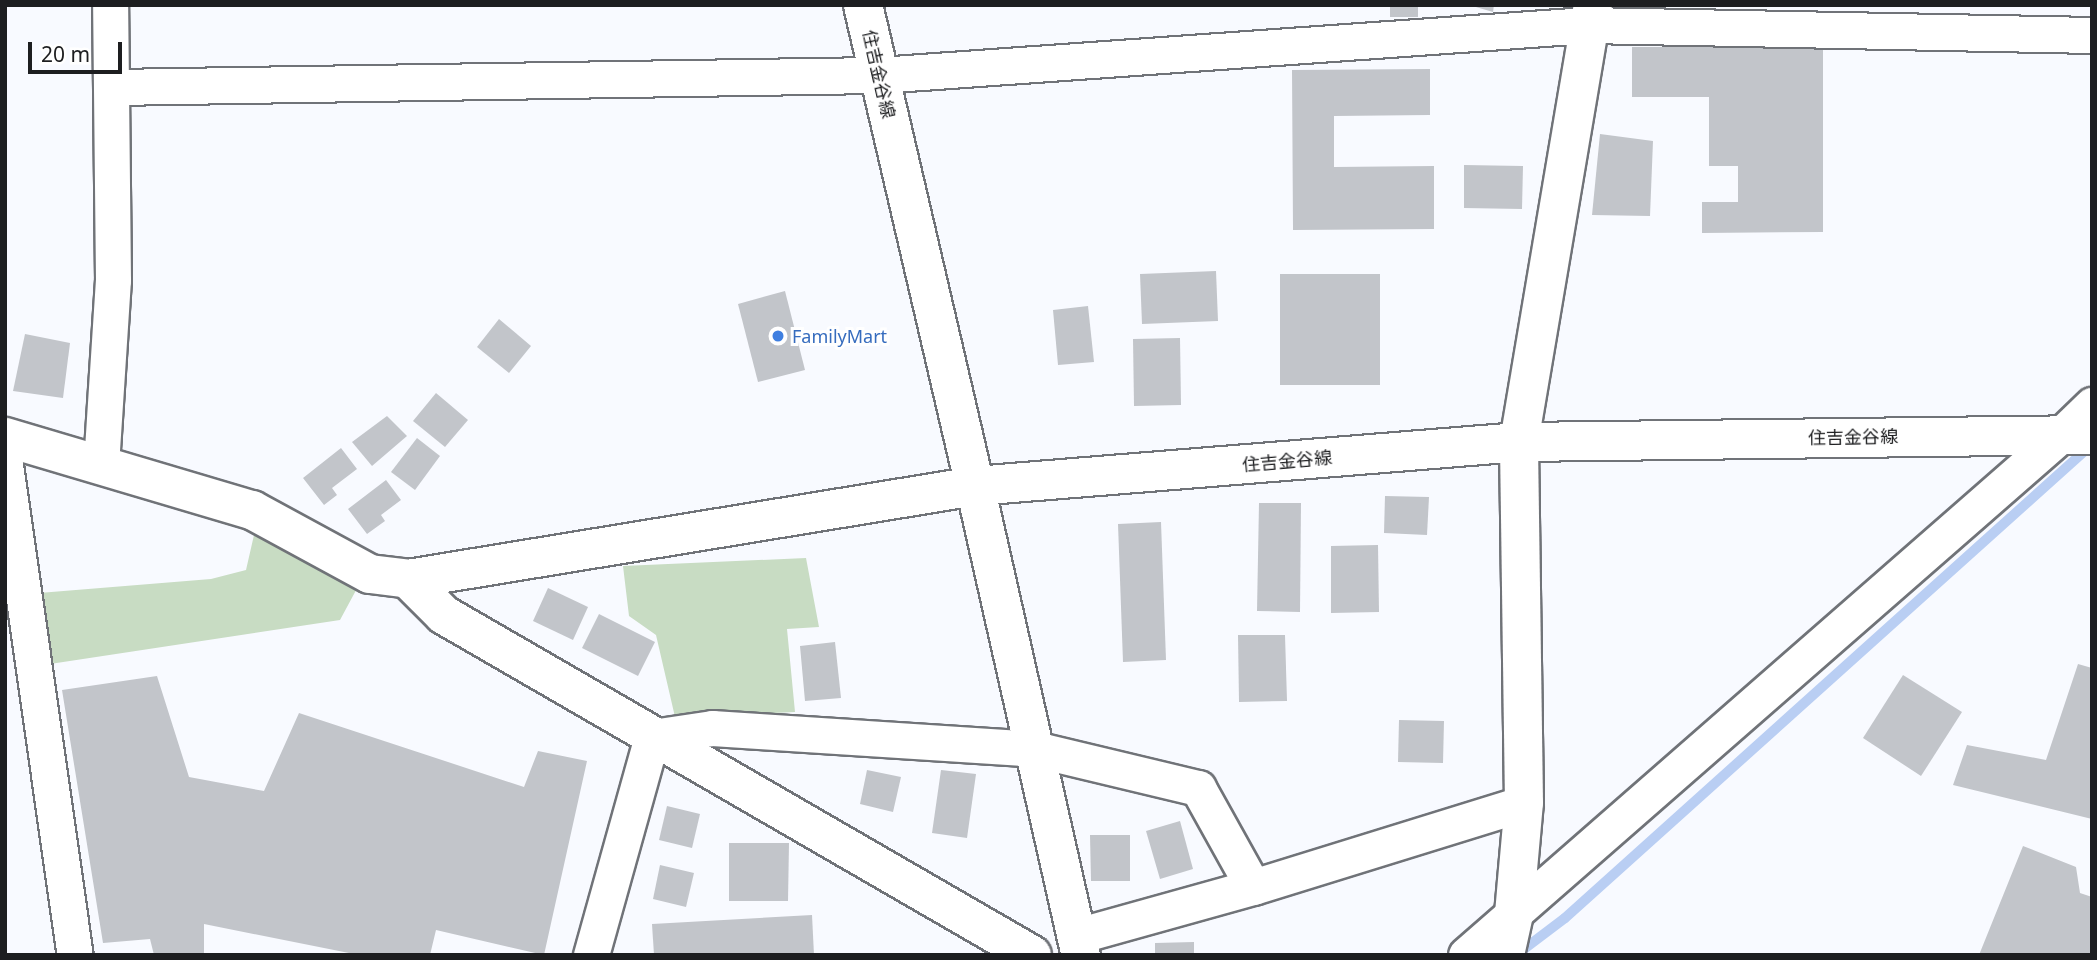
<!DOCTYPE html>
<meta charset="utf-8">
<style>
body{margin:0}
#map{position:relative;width:2097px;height:960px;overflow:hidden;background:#f8faff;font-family:"Noto Sans","Noto Sans JP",sans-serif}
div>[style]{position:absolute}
.green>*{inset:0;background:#c8dcc3}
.stream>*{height:10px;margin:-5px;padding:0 5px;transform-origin:5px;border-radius:5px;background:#b9cef3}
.building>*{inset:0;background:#c2c5ca}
.roads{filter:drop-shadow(2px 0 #707378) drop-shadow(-2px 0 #707378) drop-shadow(0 2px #707378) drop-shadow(0 -2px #707378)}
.street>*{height:35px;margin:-17.5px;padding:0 17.5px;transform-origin:17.5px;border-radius:17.5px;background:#fff}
.secondary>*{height:38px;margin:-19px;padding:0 19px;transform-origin:19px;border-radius:19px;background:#fff}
.dots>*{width:19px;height:19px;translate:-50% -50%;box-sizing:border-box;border:4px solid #fff;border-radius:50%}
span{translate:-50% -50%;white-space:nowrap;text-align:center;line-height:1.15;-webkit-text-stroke:6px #fff;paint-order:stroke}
.street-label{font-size:18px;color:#1d1e20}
.shop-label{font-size:18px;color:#366cbe}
.left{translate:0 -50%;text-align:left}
.frame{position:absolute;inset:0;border:7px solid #1d1e20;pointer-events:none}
.scale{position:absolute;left:28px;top:42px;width:94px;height:32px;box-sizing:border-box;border:4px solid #1d1e20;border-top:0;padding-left:9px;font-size:21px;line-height:24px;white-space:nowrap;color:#1d1e20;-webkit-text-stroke:5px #fff;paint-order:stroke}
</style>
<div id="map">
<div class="green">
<div style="clip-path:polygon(254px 535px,361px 581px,340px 620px,50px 664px,39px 593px,211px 579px,246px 570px)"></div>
<div style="clip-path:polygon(806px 558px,819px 627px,787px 629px,795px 712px,675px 717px,656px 635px,629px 616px,623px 566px)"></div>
</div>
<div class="stream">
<div style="left:1516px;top:955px;width:61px;rotate:-37.1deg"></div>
<div style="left:1565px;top:918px;width:705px;rotate:-41.95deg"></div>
</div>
<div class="building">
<div style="clip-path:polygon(1390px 5px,1418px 5px,1418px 17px,1390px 17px)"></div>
<div style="clip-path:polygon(1469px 5px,1494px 5px,1493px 12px)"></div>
<div style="clip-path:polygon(1632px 47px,1823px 47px,1823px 232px,1702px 233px,1702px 202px,1738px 202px,1738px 166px,1709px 166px,1709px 97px,1632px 97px)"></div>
<div style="clip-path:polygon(1430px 69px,1430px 115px,1334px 116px,1334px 167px,1434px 166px,1434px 229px,1293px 230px,1292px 70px)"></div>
<div style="clip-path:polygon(1600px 134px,1653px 141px,1650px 216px,1592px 215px)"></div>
<div style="clip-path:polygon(1464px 165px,1523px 166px,1522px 209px,1464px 208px)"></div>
<div style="clip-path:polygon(1216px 271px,1218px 321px,1142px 324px,1140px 274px)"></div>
<div style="clip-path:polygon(1280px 274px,1380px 274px,1380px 385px,1280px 385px)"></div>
<div style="clip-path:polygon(785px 291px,805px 370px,758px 382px,738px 304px)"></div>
<div style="clip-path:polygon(1088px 306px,1094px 362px,1058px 365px,1053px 310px)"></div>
<div style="clip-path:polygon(499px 319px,531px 346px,509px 373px,477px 347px)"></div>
<div style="clip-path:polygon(25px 334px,70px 343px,63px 398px,13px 391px)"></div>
<div style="clip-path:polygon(1180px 338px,1181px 405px,1134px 406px,1133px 339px)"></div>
<div style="clip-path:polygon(436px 393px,468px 420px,445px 447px,413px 421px)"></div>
<div style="clip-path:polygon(387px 416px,407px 436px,372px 466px,352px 442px)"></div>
<div style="clip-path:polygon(417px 438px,440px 456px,415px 490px,391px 472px)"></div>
<div style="clip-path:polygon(341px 448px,357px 469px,332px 488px,337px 495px,324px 505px,303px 478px)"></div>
<div style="clip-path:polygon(386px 480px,401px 500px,381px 515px,385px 521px,367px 534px,348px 509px)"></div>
<div style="clip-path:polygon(1385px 496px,1429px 497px,1427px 535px,1384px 533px)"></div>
<div style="clip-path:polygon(1259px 503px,1301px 503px,1300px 612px,1257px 611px)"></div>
<div style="clip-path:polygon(1161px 522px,1166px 660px,1123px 662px,1118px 524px)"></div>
<div style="clip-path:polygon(1378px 545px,1379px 612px,1331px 613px,1331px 546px)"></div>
<div style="clip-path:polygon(548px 588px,588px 607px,573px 640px,533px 621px)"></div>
<div style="clip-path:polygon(599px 614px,655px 642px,638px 676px,582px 648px)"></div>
<div style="clip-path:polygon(1238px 635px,1285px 635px,1287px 701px,1239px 702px)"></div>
<div style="clip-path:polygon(835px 642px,841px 698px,805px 701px,800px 646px)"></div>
<div style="clip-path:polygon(2078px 664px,2092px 668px,2092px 819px,1953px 785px,1967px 745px,2046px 760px)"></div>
<div style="clip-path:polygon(1903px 675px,1962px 712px,1921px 776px,1863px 738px)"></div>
<div style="clip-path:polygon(157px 676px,189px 777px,264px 791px,299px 713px,524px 787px,538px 751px,587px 761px,544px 955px,436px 930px,430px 955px,359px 955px,204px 924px,204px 955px,154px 955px,150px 939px,103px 943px,62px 690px)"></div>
<div style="clip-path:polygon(1399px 720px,1444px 721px,1443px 763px,1398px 762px)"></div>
<div style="clip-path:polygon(867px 770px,901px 777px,893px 812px,860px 804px)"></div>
<div style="clip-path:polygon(941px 770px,976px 774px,967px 838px,932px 833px)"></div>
<div style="clip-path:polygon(667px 806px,700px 814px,692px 848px,659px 840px)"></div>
<div style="clip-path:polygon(1180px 821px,1193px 869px,1160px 879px,1146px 831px)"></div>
<div style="clip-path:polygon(1090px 835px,1130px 835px,1130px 881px,1091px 881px)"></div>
<div style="clip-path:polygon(729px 843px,789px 843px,788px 901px,729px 901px)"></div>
<div style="clip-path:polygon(2023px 846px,2076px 867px,2080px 893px,2092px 897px,2092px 955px,1979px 955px)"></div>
<div style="clip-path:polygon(660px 865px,694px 873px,686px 907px,653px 899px)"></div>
<div style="clip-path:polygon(812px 915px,814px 955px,654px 955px,652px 924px)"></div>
<div style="clip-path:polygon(1194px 942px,1194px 955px,1155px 955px,1155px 943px)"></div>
</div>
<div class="roads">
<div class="street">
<div style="left:112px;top:87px;width:767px;rotate:-0.9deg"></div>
<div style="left:879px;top:75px;width:710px;rotate:-4.04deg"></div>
<div style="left:1587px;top:25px;width:505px;rotate:1.13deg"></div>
<div style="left:5px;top:465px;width:495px;rotate:81.9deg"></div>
<div style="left:101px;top:465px;width:185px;rotate:-86.3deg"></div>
<div style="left:113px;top:280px;width:275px;rotate:-90.6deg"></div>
<div style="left:1077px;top:936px;width:183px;rotate:-15.6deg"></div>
<div style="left:591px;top:955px;width:226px;rotate:-74.4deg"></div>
<div style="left:652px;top:737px;width:61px;rotate:-8.5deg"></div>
<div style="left:712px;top:728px;width:324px;rotate:3.7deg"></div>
<div style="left:1035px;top:749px;width:168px;rotate:13.5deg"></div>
<div style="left:1198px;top:788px;width:113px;rotate:60.9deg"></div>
<div style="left:1253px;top:887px;width:284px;rotate:-17.2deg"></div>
<div style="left:1466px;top:955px;width:792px;rotate:-41.16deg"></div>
<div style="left:2062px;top:434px;width:42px;rotate:-44deg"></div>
</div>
<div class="secondary">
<div style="left:863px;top:5px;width:494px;rotate:76.9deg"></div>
<div style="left:975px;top:486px;width:546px;rotate:-4.62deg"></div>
<div style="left:1519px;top:442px;width:573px;rotate:-0.7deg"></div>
<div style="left:5px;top:437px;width:258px;rotate:16.5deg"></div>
<div style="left:252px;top:510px;width:134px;rotate:28.5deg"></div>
<div style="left:370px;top:574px;width:38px;rotate:7deg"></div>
<div style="left:408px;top:579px;width:51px;rotate:45deg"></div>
<div style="left:444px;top:615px;width:679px;rotate:30.04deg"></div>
<div style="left:408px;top:579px;width:575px;rotate:-9.31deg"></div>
<div style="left:975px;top:486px;width:481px;rotate:77.3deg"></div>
<div style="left:1505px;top:955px;width:42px;rotate:-77.6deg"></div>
<div style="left:1514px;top:914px;width:111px;rotate:-84.9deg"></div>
<div style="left:1524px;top:803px;width:361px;rotate:-90.8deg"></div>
<div style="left:1519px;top:442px;width:443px;rotate:-80.4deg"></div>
</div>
</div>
<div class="dots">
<div style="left:778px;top:336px;background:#3f7fe0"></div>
</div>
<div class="street-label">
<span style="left:879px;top:74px;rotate:77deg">住吉金谷線</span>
<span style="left:1853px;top:437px;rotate:-1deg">住吉金谷線</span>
<span style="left:1287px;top:461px;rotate:-5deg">住吉金谷線</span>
</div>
<div class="shop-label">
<span class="left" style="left:792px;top:336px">FamilyMart</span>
</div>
<div class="frame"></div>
<div class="scale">20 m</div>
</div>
